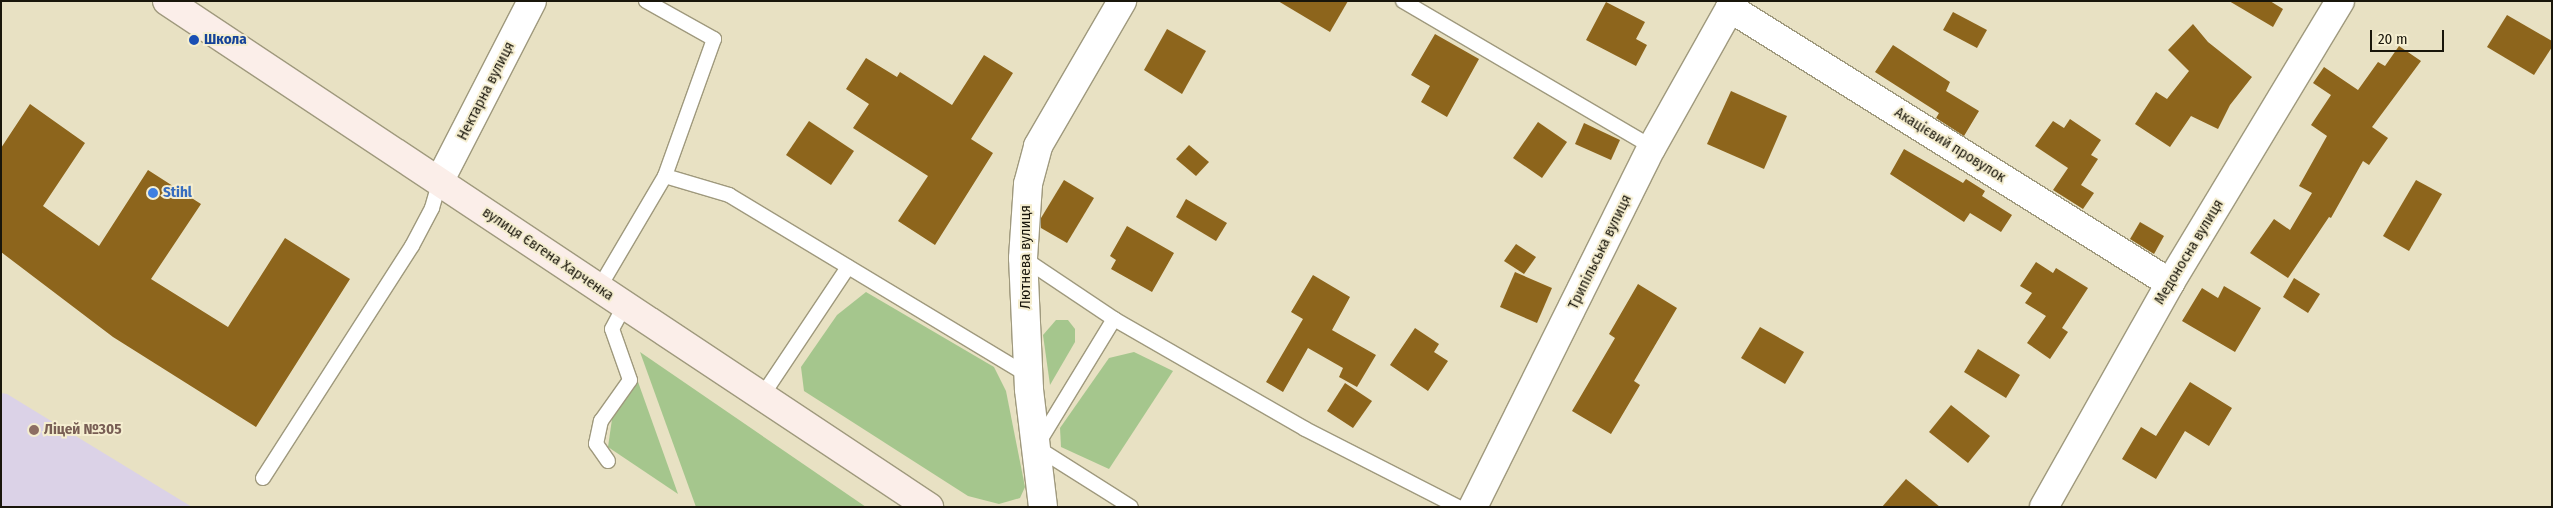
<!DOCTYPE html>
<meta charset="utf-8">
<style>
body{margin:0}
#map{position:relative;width:2553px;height:508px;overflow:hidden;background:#e8e1c3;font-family:"Fira Sans Condensed",sans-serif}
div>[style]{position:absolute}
.education>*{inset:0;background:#dbd2e7}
.green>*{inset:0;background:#a5c68d}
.building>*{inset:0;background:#8d651c}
.roads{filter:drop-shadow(1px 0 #9f997d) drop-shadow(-1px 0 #9f997d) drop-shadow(0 1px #9f997d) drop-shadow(0 -1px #9f997d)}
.service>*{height:14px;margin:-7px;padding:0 7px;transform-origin:7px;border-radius:7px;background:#fff}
.minor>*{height:28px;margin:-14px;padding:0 14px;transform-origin:14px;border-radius:14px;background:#fff}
.secondary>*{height:28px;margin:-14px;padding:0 14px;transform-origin:14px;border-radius:14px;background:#fbeee9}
.dots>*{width:14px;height:14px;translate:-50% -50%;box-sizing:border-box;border:2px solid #f5eed0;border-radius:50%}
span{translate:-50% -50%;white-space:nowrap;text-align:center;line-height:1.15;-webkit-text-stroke:4px #f5eed0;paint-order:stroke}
.transit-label{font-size:15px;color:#164399;font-weight:700}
.left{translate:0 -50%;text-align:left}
.street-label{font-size:15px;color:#19160b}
.shop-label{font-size:15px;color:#366cbe;font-weight:700}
.education-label{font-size:15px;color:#785e54;font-weight:700}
.frame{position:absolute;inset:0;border:2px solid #19160b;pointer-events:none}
.scale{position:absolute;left:2370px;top:30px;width:74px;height:22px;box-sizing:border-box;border:2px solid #19160b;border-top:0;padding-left:6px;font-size:15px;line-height:18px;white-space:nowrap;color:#19160b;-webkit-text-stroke:4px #f5eed0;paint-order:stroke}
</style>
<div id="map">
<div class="education">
<div style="clip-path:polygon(1px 393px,7px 394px,192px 507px,1px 507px)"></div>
</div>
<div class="green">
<div style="clip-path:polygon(866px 292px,994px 367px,1006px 391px,1025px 487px,1020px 498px,999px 504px,968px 496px,804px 391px,801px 367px,837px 315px)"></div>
<div style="clip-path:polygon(1056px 320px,1068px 320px,1075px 329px,1075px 342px,1050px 385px,1043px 335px)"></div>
<div style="clip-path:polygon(640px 352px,866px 507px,696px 507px)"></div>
<div style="clip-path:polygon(1134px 352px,1173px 371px,1109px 469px,1061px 447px,1060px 428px,1109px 358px)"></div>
<div style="clip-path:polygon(637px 379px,678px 494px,608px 447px,612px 419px)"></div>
</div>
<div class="building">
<div style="clip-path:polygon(1278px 1px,1348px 1px,1330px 32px)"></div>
<div style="clip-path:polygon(2229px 1px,2270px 1px,2283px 9px,2273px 27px)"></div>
<div style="clip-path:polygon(1606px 2px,1645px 22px,1636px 39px,1647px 45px,1636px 66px,1586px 40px)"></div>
<div style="clip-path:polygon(1953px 12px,1987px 30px,1977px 48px,1943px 30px)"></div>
<div style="clip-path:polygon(2507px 15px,2552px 41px,2552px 47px,2534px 75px,2487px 47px)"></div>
<div style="clip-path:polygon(2193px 24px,2208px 42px,2252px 77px,2230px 105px,2218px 129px,2191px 116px,2170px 147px,2135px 124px,2156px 92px,2167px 99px,2189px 71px,2168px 50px)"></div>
<div style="clip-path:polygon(1167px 29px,1206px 51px,1182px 94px,1144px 70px)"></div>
<div style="clip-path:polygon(1435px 34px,1479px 59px,1447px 117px,1421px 102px,1430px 86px,1411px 75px)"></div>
<div style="clip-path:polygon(1893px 45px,1950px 82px,1946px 91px,1979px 111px,1964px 136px,1936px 118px,1939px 113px,1875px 72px)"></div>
<div style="clip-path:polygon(2399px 46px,2421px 61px,2372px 127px,2388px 138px,2369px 165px,2363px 161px,2331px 218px,2329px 217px,2288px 278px,2250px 253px,2274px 219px,2290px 230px,2312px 193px,2299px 186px,2327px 136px,2311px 125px,2331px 95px,2313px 83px,2324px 67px,2358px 90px,2378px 62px,2385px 66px)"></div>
<div style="clip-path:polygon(984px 55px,1013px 73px,971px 139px,993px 153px,935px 245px,898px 221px,928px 176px,853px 128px,869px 104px,846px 89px,866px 58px,897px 77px,900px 72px,952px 105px)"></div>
<div style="clip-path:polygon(1731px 91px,1787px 116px,1764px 169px,1707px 144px)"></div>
<div style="clip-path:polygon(30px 104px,85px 143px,43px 206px,99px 246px,148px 170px,201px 204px,151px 279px,228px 327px,285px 238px,350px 279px,256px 427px,113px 337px,1px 252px,1px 148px)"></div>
<div style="clip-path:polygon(2070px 119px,2101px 140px,2091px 155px,2098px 159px,2081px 185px,2094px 193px,2083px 209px,2053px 190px,2068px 168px,2035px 146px,2053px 121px,2064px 128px)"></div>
<div style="clip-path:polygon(809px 121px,854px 151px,831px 185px,786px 155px)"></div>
<div style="clip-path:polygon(1538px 122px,1567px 142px,1542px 178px,1513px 158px)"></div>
<div style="clip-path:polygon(1584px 123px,1620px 140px,1611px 160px,1575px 144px)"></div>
<div style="clip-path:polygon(1189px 145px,1209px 162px,1196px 176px,1176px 159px)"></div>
<div style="clip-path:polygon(1904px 149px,1963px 183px,1966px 179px,1985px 191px,1982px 196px,2012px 215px,2001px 232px,1970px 213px,1964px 222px,1890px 174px)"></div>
<div style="clip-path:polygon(1064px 180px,1094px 198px,1067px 243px,1041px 228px,1041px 218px)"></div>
<div style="clip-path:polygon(2416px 180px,2442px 194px,2409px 251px,2383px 236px)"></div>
<div style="clip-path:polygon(1186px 199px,1227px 223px,1216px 241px,1176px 217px)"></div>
<div style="clip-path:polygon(2140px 222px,2164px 236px,2154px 254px,2130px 239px)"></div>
<div style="clip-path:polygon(1127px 226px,1174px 253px,1152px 292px,1111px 269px,1116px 260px,1110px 256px)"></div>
<div style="clip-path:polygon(1516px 244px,1536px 257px,1524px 274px,1504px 261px)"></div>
<div style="clip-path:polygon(2036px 262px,2053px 273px,2056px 268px,2088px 288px,2062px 328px,2068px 332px,2050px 359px,2027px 343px,2046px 316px,2025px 303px,2032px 293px,2020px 286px)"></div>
<div style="clip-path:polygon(1515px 272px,1552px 288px,1537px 323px,1500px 307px)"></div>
<div style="clip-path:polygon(1313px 275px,1350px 297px,1332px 330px,1376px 355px,1357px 387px,1339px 377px,1343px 368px,1308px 348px,1283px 392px,1266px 382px,1303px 319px,1291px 312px)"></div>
<div style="clip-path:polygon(2294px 278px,2320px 294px,2308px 313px,2283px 297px)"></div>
<div style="clip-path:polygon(1638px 284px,1677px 308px,1634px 381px,1640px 385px,1611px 434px,1572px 411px,1615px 338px,1609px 334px)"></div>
<div style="clip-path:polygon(2224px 286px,2261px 308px,2235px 352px,2182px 321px,2202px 288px,2218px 298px)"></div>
<div style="clip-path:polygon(1760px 327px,1804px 352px,1785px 384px,1741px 358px)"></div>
<div style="clip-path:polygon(1415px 328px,1439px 344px,1434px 352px,1448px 361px,1428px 391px,1390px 365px)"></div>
<div style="clip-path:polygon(1978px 349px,2020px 375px,2006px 398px,1964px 372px)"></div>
<div style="clip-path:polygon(2190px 382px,2232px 408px,2209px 446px,2185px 431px,2156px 479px,2122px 459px,2141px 427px,2156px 436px)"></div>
<div style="clip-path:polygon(1345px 383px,1372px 401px,1353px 428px,1327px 411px)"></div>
<div style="clip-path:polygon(1951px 405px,1990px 436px,1968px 463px,1929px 432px)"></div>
<div style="clip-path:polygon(1906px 479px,1940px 507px,1882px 507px)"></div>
</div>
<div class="roads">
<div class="service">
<div style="left:646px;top:1px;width:78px;rotate:29.2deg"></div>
<div style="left:714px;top:39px;width:145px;rotate:109.7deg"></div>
<div style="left:1403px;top:1px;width:289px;rotate:30.4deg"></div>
<div style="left:1023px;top:258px;width:110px;rotate:33.8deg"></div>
<div style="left:1114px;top:319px;width:220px;rotate:29.9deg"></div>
<div style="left:1305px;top:429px;width:172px;rotate:27deg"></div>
<div style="left:599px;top:288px;width:130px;rotate:-59.5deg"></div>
<div style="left:665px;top:176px;width:67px;rotate:16.5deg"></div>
<div style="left:729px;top:195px;width:350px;rotate:31.1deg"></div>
<div style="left:1114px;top:319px;width:150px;rotate:121.4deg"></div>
<div style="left:1036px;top:447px;width:112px;rotate:32.3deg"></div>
<div style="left:762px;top:396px;width:155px;rotate:-56.3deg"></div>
<div style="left:608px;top:461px;width:21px;rotate:-125deg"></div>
<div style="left:596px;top:444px;width:24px;rotate:-78deg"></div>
<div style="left:601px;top:421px;width:50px;rotate:-54.7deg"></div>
<div style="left:630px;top:380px;width:54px;rotate:-109.4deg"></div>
<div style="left:612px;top:329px;width:27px;rotate:-62deg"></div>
<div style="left:263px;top:478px;width:276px;rotate:-57.3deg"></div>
<div style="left:412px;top:246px;width:43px;rotate:-62.2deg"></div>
<div style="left:432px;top:208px;width:29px;rotate:-74deg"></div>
</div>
<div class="minor">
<div style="left:1730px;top:8px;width:519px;rotate:32.01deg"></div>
<div style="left:440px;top:180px;width:201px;rotate:-62.8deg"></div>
<div style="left:1043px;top:507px;width:119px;rotate:-96.8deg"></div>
<div style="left:1029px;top:389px;width:131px;rotate:-92.6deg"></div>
<div style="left:1023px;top:258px;width:74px;rotate:-86.1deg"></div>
<div style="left:1028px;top:184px;width:39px;rotate:-75deg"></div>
<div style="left:1038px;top:146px;width:168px;rotate:-59.9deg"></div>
<div style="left:1473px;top:507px;width:402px;rotate:-63.6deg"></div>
<div style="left:1652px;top:147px;width:167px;rotate:-60.7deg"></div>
<div style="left:2044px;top:507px;width:257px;rotate:-60.6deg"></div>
<div style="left:2170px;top:283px;width:329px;rotate:-58.9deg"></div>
</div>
<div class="secondary">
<div style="left:167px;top:1px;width:915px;rotate:33.59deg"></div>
</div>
</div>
<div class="dots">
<div style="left:194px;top:40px;background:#1a4fb4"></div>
<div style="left:153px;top:193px;background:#3f7fe0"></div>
<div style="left:34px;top:430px;background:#8d6e63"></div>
</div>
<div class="transit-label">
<span class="left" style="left:204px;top:40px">Школа</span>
</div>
<div class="street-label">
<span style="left:486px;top:91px;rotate:-63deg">Нектарна вулиця</span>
<span style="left:1950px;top:145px;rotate:32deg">Акацієвий провулок</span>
<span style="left:1600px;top:252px;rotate:-64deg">Трипільська вулиця</span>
<span style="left:2189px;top:252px;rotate:-59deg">Медоносна вулиця</span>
<span style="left:548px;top:254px;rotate:34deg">вулиця Євгена Харченка</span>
<span style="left:1026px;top:257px;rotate:-90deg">Лютнева вулиця</span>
</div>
<div class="shop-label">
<span class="left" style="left:163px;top:193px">Stihl</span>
</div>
<div class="education-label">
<span class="left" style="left:44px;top:430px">Ліцей №305</span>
</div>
<div class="frame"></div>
<div class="scale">20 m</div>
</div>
